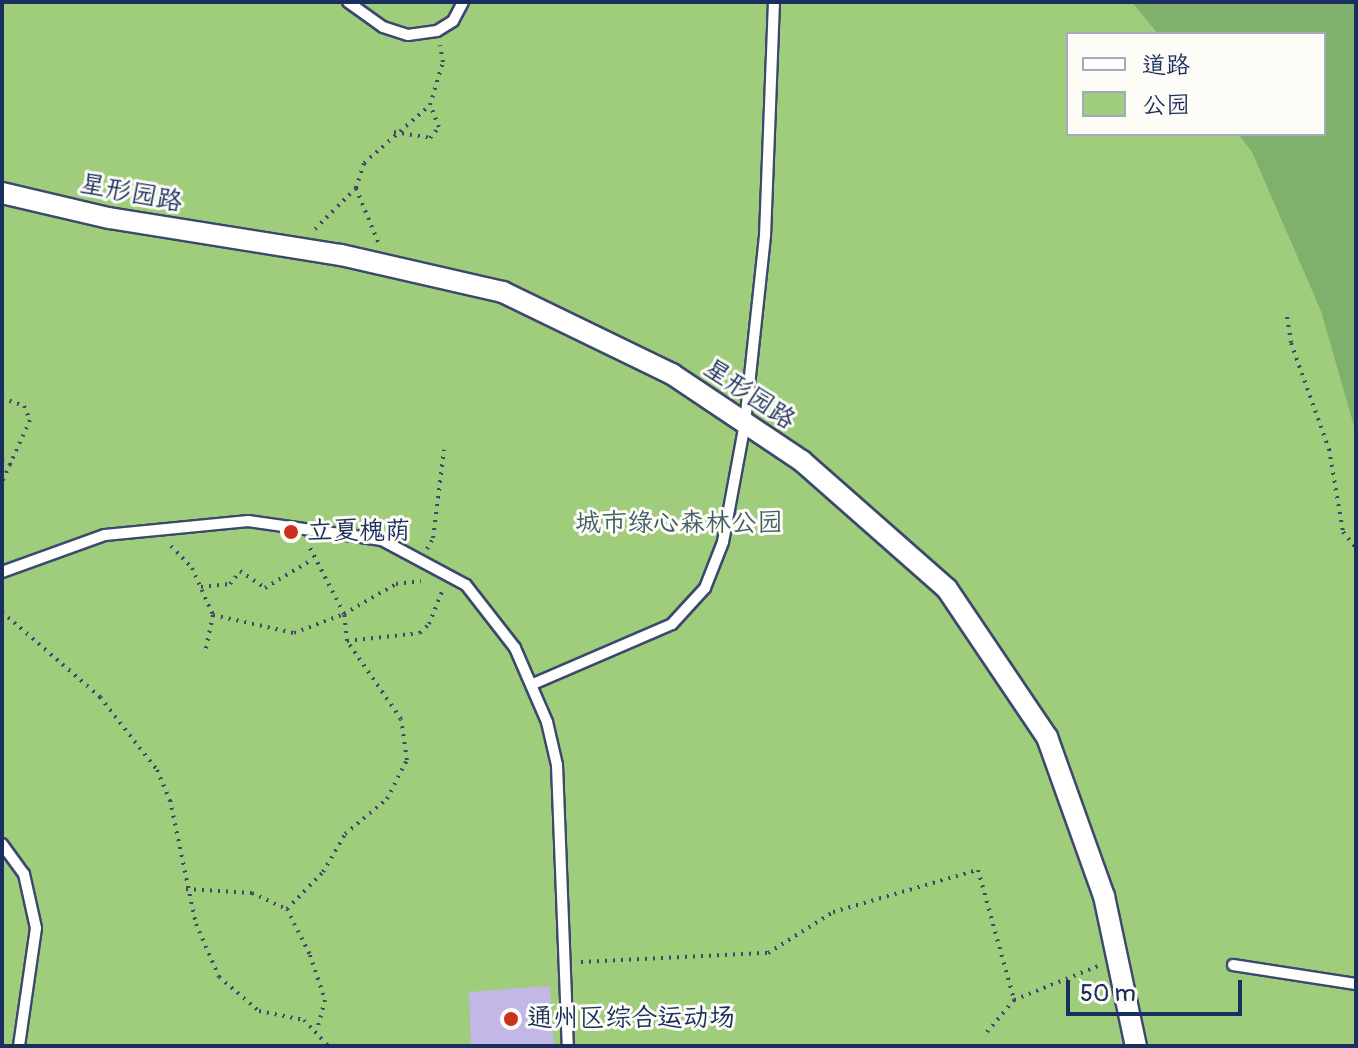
<!DOCTYPE html>
<meta charset="utf-8">
<style>
body{margin:0}
#map{position:relative;width:1358px;height:1048px;overflow:hidden;background:#f5dec3;font-family:Pangolin,"LXGW WenKai TC",sans-serif}
div>[style]{position:absolute}
.green>*{inset:0;background:#9fcd7c}
.forest>*{inset:0;background:#7fb06c}
.building>*{inset:0;background:#c2b7e7}
.path>*{height:4px;margin-top:-2px;transform-origin:0;background:repeating-linear-gradient(90deg,#3c496d 0 2px,transparent 0 8px)}
.roads{filter:drop-shadow(2px 0 #3c496d) drop-shadow(-2px 0 #3c496d) drop-shadow(0 2px #3c496d) drop-shadow(0 -2px #3c496d)}
.lane>*{height:10px;margin:-5px;padding:0 5px;transform-origin:5px;border-radius:5px;background:#fff}
.street>*{height:20px;margin:-10px;padding:0 10px;transform-origin:10px;border-radius:10px;background:#fff}
.dots>*{width:22px;height:22px;translate:-50% -50%;box-sizing:border-box;border:4px solid #fdfcf7;border-radius:50%}
span{translate:-50% -50%;white-space:nowrap;text-align:center;line-height:1.15;-webkit-text-stroke:6px #fdfcf7;paint-order:stroke}
.street-label{font-size:26px;color:#1b2f5e}
.park-label{font-size:26px;color:#435e67}
.poi-label{font-size:26px;color:#1b2f5e}
.left{translate:0 -50%;text-align:left}
.frame{position:absolute;inset:0;border:4px solid #1b2f5e;pointer-events:none}
.legend{position:absolute;left:1066px;top:32px;width:260px;height:104px;box-sizing:border-box;background:#fdfcf7;border:2px solid #a3aaba;margin:0;padding:10px 14px;list-style:none;font-size:24px;color:#1b2f5e}
.legend li{display:flex;align-items:center;gap:16px;height:40px}
.legend b{width:40px;border:2px solid #a3aaba}
.scale{position:absolute;left:1066px;top:980px;width:176px;height:36px;box-sizing:border-box;border:4px solid #1b2f5e;border-top:0;padding-left:10px;font-size:24px;line-height:28px;white-space:nowrap;color:#1b2f5e;-webkit-text-stroke:6px #fdfcf7;paint-order:stroke}
</style>
<div id="map">
<div class="green">
<div style="clip-path:polygon(evenodd,2px 2px,1356px 2px,1356px 1046px,2px 1046px,2px 2px,1068px 34px,1324px 34px,1324px 134px,1068px 134px,1068px 34px)"></div>
</div>
<div class="forest">
<div style="clip-path:polygon(1132px 2px,1356px 2px,1356px 433px,1321px 311px,1252px 152px,1238px 134px,1324px 134px,1324px 34px,1158px 34px)"></div>
</div>
<div class="building">
<div style="clip-path:polygon(550px 986px,554px 1046px,471px 1046px,469px 992px)"></div>
</div>
<div class="path">
<div style="left:394px;top:132px;width:36px;rotate:9deg"></div>
<div style="left:430px;top:138px;width:14px;rotate:-51deg"></div>
<div style="left:439px;top:127px;width:24px;rotate:-112deg"></div>
<div style="left:315px;top:229px;width:58px;rotate:-45deg"></div>
<div style="left:378px;top:242px;width:58px;rotate:-112.2deg"></div>
<div style="left:356px;top:188px;width:26px;rotate:-72deg"></div>
<div style="left:364px;top:163px;width:88px;rotate:-41.3deg"></div>
<div style="left:430px;top:105px;width:45px;rotate:-73.2deg"></div>
<div style="left:443px;top:62px;width:17px;rotate:-100deg"></div>
<div style="left:1287px;top:317px;width:26px;rotate:81deg"></div>
<div style="left:1291px;top:343px;width:113px;rotate:70.3deg"></div>
<div style="left:1329px;top:449px;width:84px;rotate:80.4deg"></div>
<div style="left:1343px;top:532px;width:21px;rotate:51deg"></div>
<div style="left:2px;top:398px;width:23px;rotate:20deg"></div>
<div style="left:24px;top:406px;width:15px;rotate:67deg"></div>
<div style="left:30px;top:420px;width:68px;rotate:114.3deg"></div>
<div style="left:2px;top:462px;width:10px;rotate:17deg"></div>
<div style="left:171px;top:546px;width:30px;rotate:46deg"></div>
<div style="left:192px;top:568px;width:51px;rotate:65.9deg"></div>
<div style="left:213px;top:615px;width:38px;rotate:102deg"></div>
<div style="left:427px;top:549px;width:13px;rotate:-61deg"></div>
<div style="left:433px;top:538px;width:89px;rotate:-82.9deg"></div>
<div style="left:201px;top:587px;width:29px;rotate:-6deg"></div>
<div style="left:230px;top:584px;width:16px;rotate:-52deg"></div>
<div style="left:240px;top:571px;width:30px;rotate:34deg"></div>
<div style="left:265px;top:588px;width:56px;rotate:-31.1deg"></div>
<div style="left:2px;top:612px;width:130px;rotate:40.9deg"></div>
<div style="left:100px;top:697px;width:93px;rotate:52deg"></div>
<div style="left:157px;top:770px;width:33px;rotate:67deg"></div>
<div style="left:170px;top:800px;width:127px;rotate:78.2deg"></div>
<div style="left:196px;top:924px;width:58px;rotate:66.5deg"></div>
<div style="left:219px;top:977px;width:52px;rotate:40.4deg"></div>
<div style="left:259px;top:1011px;width:46px;rotate:11.3deg"></div>
<div style="left:304px;top:1020px;width:35px;rotate:47deg"></div>
<div style="left:213px;top:615px;width:83px;rotate:12.5deg"></div>
<div style="left:294px;top:633px;width:53px;rotate:-20.8deg"></div>
<div style="left:344px;top:614px;width:60px;rotate:-30deg"></div>
<div style="left:396px;top:584px;width:25px;rotate:-7deg"></div>
<div style="left:347px;top:641px;width:73px;rotate:-6.3deg"></div>
<div style="left:420px;top:633px;width:13px;rotate:-45deg"></div>
<div style="left:429px;top:624px;width:35px;rotate:-68deg"></div>
<div style="left:186px;top:889px;width:66px;rotate:3.5deg"></div>
<div style="left:252px;top:893px;width:38px;rotate:25deg"></div>
<div style="left:287px;top:909px;width:51px;rotate:63.4deg"></div>
<div style="left:310px;top:955px;width:47px;rotate:71.6deg"></div>
<div style="left:325px;top:1000px;width:30px;rotate:105deg"></div>
<div style="left:287px;top:909px;width:52px;rotate:-45.8deg"></div>
<div style="left:323px;top:872px;width:44px;rotate:-59.9deg"></div>
<div style="left:345px;top:834px;width:55px;rotate:-39.8deg"></div>
<div style="left:387px;top:799px;width:44px;rotate:-62.9deg"></div>
<div style="left:407px;top:760px;width:41px;rotate:-98.3deg"></div>
<div style="left:401px;top:719px;width:95px;rotate:-124.7deg"></div>
<div style="left:347px;top:641px;width:27px;rotate:-96deg"></div>
<div style="left:344px;top:614px;width:79px;rotate:-117.2deg"></div>
<div style="left:581px;top:962px;width:187px;rotate:-2.8deg"></div>
<div style="left:768px;top:953px;width:77px;rotate:-32.2deg"></div>
<div style="left:833px;top:912px;width:151px;rotate:-16.2deg"></div>
<div style="left:978px;top:870px;width:135px;rotate:74.5deg"></div>
<div style="left:987px;top:1032px;width:42px;rotate:-49.8deg"></div>
<div style="left:1014px;top:1000px;width:91px;rotate:-22deg"></div>
</div>
<div class="roads">
<div class="lane">
<div style="left:348px;top:2px;width:43px;rotate:35.5deg"></div>
<div style="left:383px;top:27px;width:26px;rotate:18deg"></div>
<div style="left:408px;top:35px;width:29px;rotate:-8deg"></div>
<div style="left:437px;top:31px;width:19px;rotate:-32deg"></div>
<div style="left:453px;top:21px;width:21px;rotate:-62deg"></div>
<div style="left:2px;top:572px;width:109px;rotate:-19.8deg"></div>
<div style="left:105px;top:535px;width:144px;rotate:-5.6deg"></div>
<div style="left:248px;top:521px;width:135px;rotate:8.1deg"></div>
<div style="left:382px;top:540px;width:95px;rotate:28.2deg"></div>
<div style="left:466px;top:585px;width:80px;rotate:52.1deg"></div>
<div style="left:515px;top:648px;width:81px;rotate:66.6deg"></div>
<div style="left:547px;top:722px;width:44px;rotate:76.9deg"></div>
<div style="left:557px;top:765px;width:281px;rotate:87.8deg"></div>
<div style="left:533px;top:684px;width:151px;rotate:-23.3deg"></div>
<div style="left:672px;top:624px;width:49px;rotate:-47.5deg"></div>
<div style="left:705px;top:588px;width:49px;rotate:-68.6deg"></div>
<div style="left:723px;top:542px;width:121px;rotate:-79.5deg"></div>
<div style="left:745px;top:423px;width:188px;rotate:-83.9deg"></div>
<div style="left:765px;top:236px;width:234px;rotate:-87.8deg"></div>
<div style="left:2px;top:844px;width:37px;rotate:54deg"></div>
<div style="left:24px;top:874px;width:55px;rotate:77.5deg"></div>
<div style="left:36px;top:928px;width:119px;rotate:98.2deg"></div>
<div style="left:1233px;top:965px;width:124px;rotate:8.8deg"></div>
</div>
<div class="street">
<div style="left:2px;top:193px;width:110px;rotate:13.2deg"></div>
<div style="left:109px;top:218px;width:235px;rotate:9.1deg"></div>
<div style="left:341px;top:255px;width:166px;rotate:12.9deg"></div>
<div style="left:503px;top:292px;width:188px;rotate:25.9deg"></div>
<div style="left:672px;top:374px;width:156px;rotate:33.8deg"></div>
<div style="left:802px;top:461px;width:193px;rotate:41.4deg"></div>
<div style="left:947px;top:589px;width:179px;rotate:56deg"></div>
<div style="left:1047px;top:737px;width:169px;rotate:70.3deg"></div>
<div style="left:1104px;top:896px;width:153px;rotate:78deg"></div>
</div>
</div>
<div class="dots">
<div style="left:291px;top:532px;background:#c8321e"></div>
<div style="left:511px;top:1019px;background:#c8321e"></div>
</div>
<div class="street-label">
<span style="left:131px;top:194px;rotate:11deg">星形园路</span>
<span style="left:749px;top:395px;rotate:34deg">星形园路</span>
</div>
<div class="park-label">
<span style="left:679px;top:524px">城市绿心森林公园</span>
</div>
<div class="poi-label">
<span class="left" style="left:307px;top:532px">立夏槐荫</span>
<span class="left" style="left:527px;top:1019px">通州区综合运动场</span>
</div>
<div class="frame"></div>
<ul class="legend">
<li><b style="height:10px;background:#fff"></b>道路</li>
<li><b style="height:22px;background:#9fcd7c"></b>公园</li>
</ul>
<div class="scale">50 m</div>
</div>
